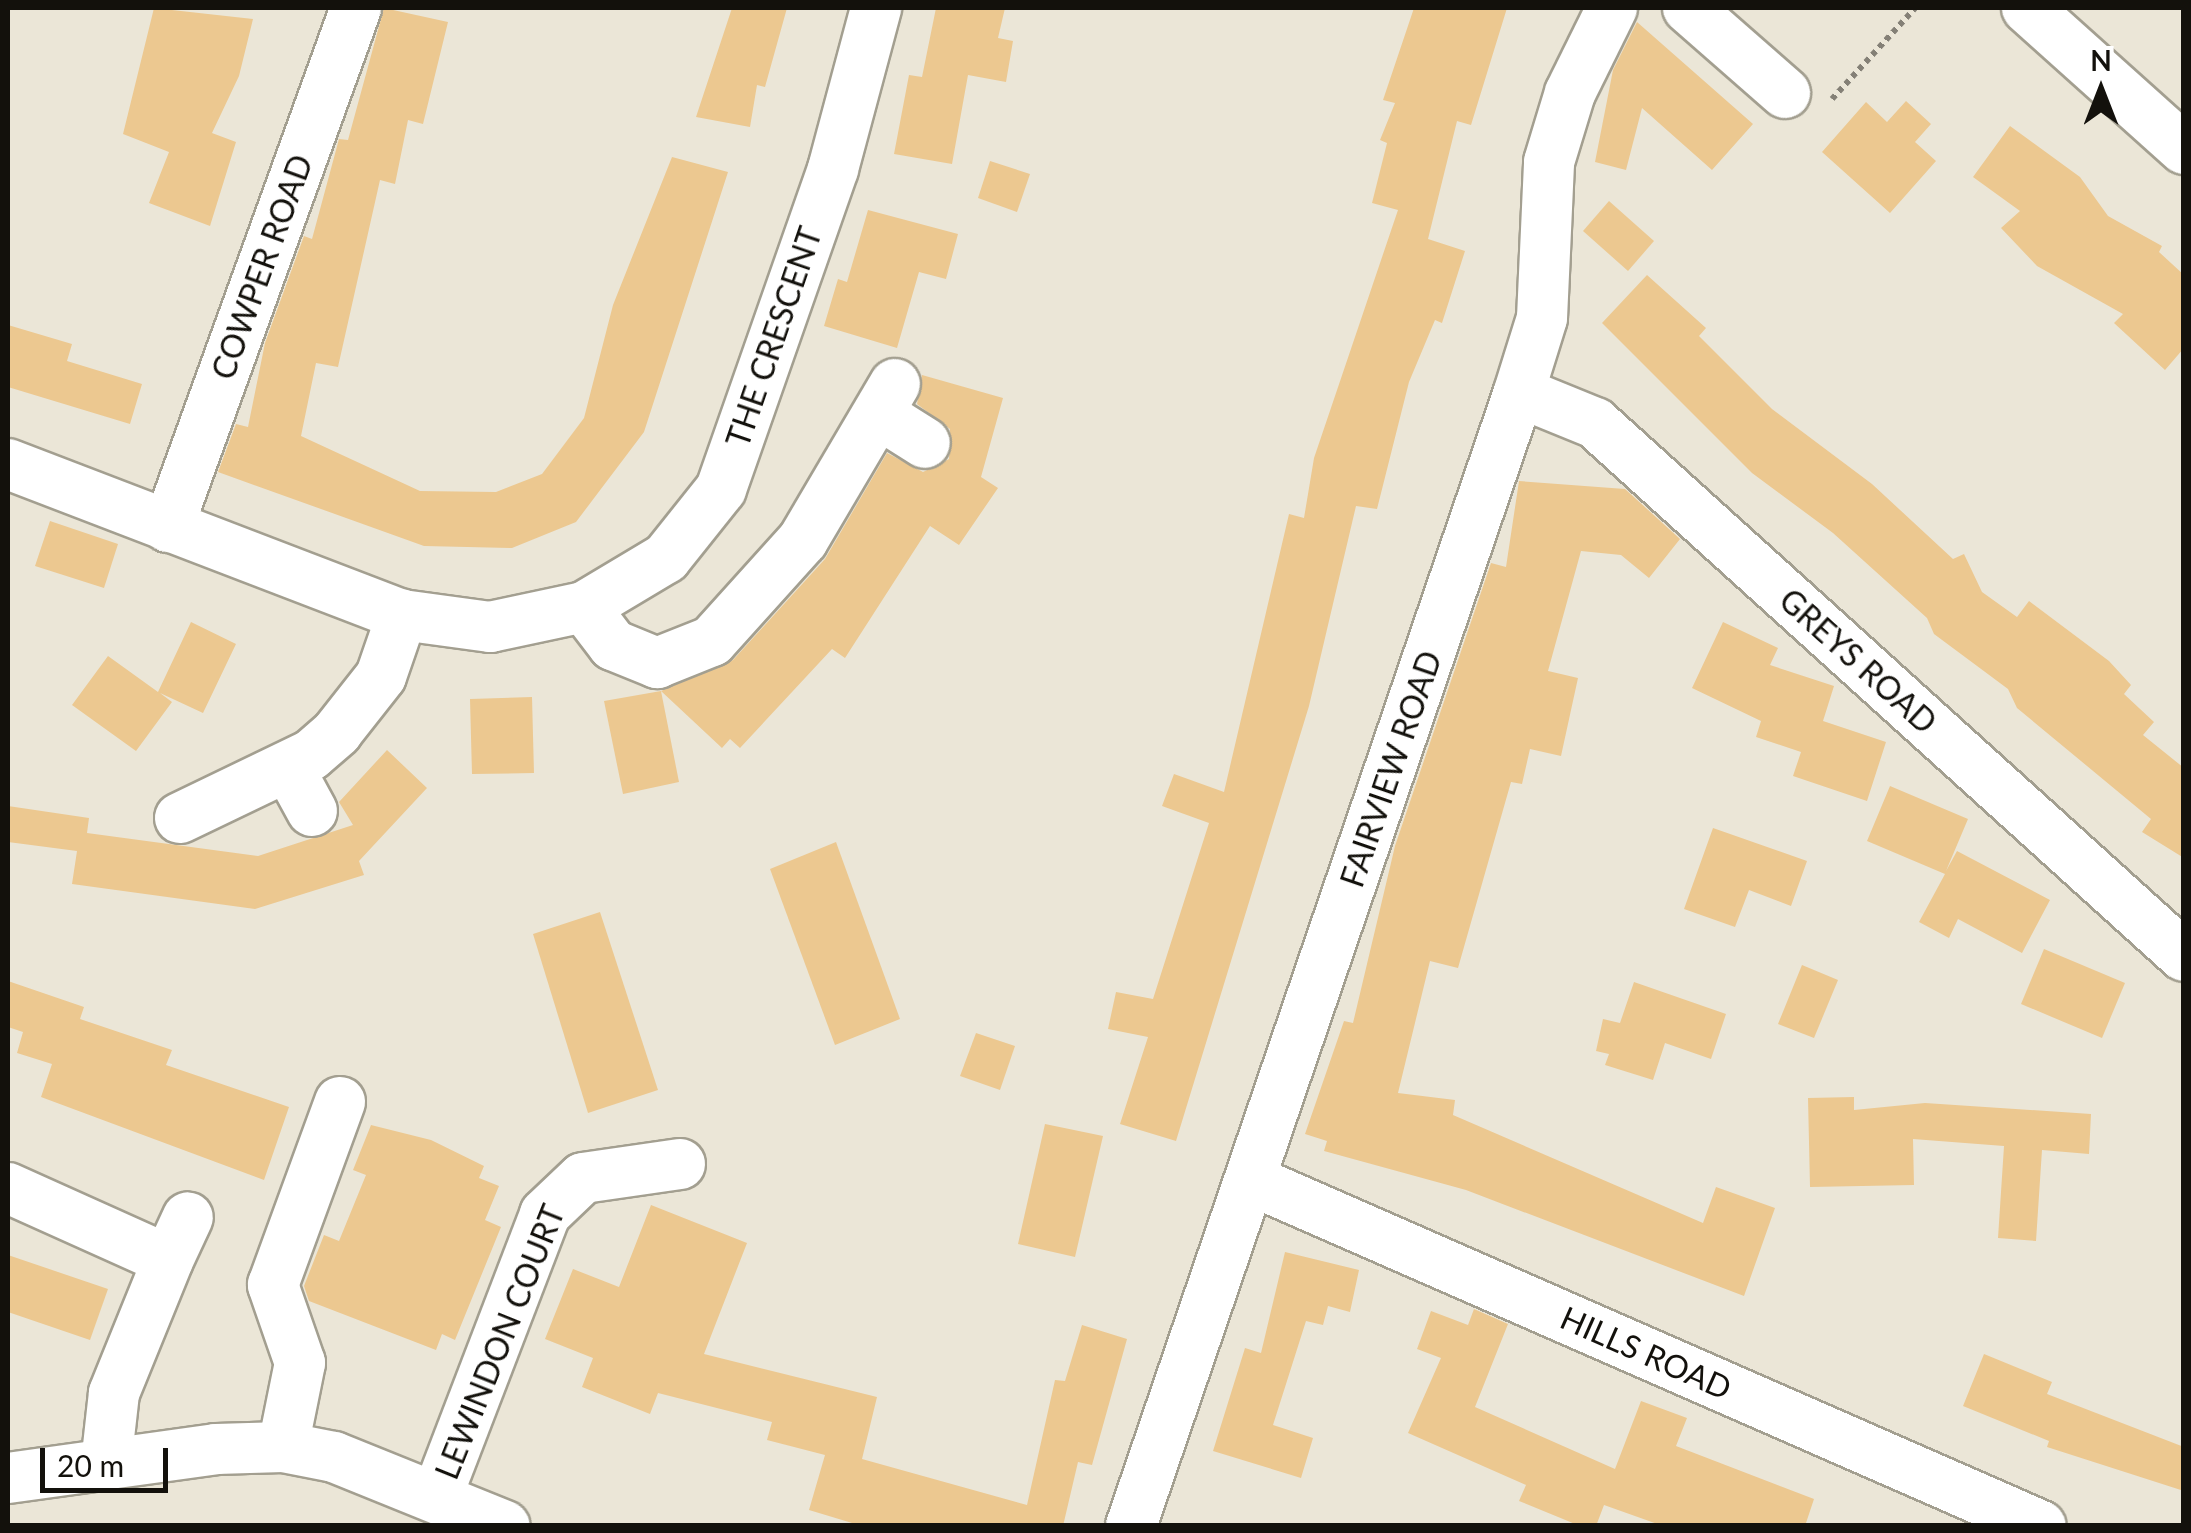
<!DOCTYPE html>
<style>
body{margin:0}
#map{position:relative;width:2191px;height:1533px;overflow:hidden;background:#ebe6d7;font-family:Lato,sans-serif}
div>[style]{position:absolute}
.building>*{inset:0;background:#ecc890}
.path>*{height:6px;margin-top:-3px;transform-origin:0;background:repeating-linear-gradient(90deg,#848076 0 5px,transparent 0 10px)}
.roads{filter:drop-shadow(2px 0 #a39f90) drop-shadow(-2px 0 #a39f90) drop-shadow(0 2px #a39f90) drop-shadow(0 -2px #a39f90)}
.minor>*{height:50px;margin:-25px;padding:0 25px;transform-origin:25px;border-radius:25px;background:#fff}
span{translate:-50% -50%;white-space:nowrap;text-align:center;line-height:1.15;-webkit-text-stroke:9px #fff;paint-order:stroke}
.street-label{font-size:32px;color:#13110c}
.frame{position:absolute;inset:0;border:10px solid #13110c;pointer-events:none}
.north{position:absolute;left:2051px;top:40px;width:100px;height:100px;-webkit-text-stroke:8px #fff;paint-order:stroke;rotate:0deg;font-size:28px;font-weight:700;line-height:40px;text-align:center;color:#13110c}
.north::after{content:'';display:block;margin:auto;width:35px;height:45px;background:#13110c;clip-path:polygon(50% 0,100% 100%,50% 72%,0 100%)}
.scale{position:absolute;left:40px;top:1448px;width:128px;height:45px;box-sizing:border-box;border:5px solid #13110c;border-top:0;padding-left:12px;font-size:30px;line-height:35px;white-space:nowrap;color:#13110c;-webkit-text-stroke:8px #fff;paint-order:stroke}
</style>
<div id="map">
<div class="building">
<div style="clip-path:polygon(154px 8px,253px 19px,239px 76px,212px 133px,236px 142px,210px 226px,149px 203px,169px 152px,123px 134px)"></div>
<div style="clip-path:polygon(384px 8px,448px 22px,423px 124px,408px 120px,395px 184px,380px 180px,338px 367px,316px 363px,301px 436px,420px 491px,496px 492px,542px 474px,584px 418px,613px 305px,672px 157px,728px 172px,644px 432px,576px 522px,512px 548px,424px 546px,218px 472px,236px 424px,248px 427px,265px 343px,304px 236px,312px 239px,339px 139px,348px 140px)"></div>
<div style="clip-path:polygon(732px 8px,787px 8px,765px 87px,757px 85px,750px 127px,696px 117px)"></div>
<div style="clip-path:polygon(936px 8px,1005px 8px,998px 38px,1013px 41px,1006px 82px,968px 75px,952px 164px,894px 154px,909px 75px,922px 77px)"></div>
<div style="clip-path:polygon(1414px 8px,1507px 8px,1471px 125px,1457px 121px,1428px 239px,1465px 251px,1442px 323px,1435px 320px,1409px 382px,1377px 509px,1356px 506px,1309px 706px,1176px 1141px,1120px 1124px,1148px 1037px,1108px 1029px,1116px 992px,1153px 999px,1209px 823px,1162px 806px,1174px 774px,1224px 792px,1289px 514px,1304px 518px,1314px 458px,1398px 210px,1372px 203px,1387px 143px,1380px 140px,1395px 103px,1383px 100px)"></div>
<div style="clip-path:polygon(1637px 22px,1753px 124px,1712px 170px,1642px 108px,1626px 170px,1595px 162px,1613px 70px)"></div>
<div style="clip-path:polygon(1906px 101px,1931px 124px,1915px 142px,1936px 161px,1890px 213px,1822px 152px,1866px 102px,1887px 122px)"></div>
<div style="clip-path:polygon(2010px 126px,2080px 177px,2108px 216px,2162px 246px,2159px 252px,2184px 275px,2184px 348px,2165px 370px,2114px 323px,2123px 314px,2037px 266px,2001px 228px,2020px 211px,1973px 177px)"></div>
<div style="clip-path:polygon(990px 161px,1030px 174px,1017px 212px,978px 198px)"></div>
<div style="clip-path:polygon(1609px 201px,1654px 241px,1628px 271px,1583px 231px)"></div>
<div style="clip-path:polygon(868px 210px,958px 234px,946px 279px,919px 272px,897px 348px,824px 326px,838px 279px,847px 282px)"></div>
<div style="clip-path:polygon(1647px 275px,1706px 328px,1699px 336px,1772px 409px,1872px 484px,1953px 559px,1964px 554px,1982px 592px,2017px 617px,2029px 601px,2109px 661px,2131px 685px,2124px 694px,2154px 722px,2143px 735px,2184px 768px,2184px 858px,2142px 832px,2151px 819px,2017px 708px,2008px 689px,1934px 634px,1927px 618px,1833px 533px,1752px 473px,1602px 323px)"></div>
<div style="clip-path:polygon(8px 325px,72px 344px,67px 361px,142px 384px,130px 424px,8px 387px)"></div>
<div style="clip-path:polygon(922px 375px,1003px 398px,981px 477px,998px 488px,959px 545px,930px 526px,845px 658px,832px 649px,740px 748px,730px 739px,722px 748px,661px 691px,733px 660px,825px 559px,887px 453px,923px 472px,949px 459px,950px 429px,917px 404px)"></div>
<div style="clip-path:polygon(1519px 481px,1625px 489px,1680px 539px,1649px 578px,1621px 555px,1581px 551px,1548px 671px,1578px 678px,1561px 756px,1530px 749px,1522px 784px,1511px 782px,1458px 968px,1430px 961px,1398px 1093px,1455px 1100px,1453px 1115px,1703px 1223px,1716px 1187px,1775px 1208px,1744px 1296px,1466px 1190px,1324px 1151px,1327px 1141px,1305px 1134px,1344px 1021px,1353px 1023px,1395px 846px,1491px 563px,1506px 567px)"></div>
<div style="clip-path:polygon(50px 521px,118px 544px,104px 588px,35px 566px)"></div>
<div style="clip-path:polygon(191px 622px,236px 644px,203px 713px,160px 693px,172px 702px,136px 751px,72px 705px,108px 656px,158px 692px)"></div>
<div style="clip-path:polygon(1723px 622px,1778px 648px,1770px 665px,1834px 686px,1823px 721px,1886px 742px,1867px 801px,1793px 776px,1801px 752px,1756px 737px,1761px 721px,1692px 688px)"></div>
<div style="clip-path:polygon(661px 691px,679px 782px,623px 794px,604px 701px)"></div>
<div style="clip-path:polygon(532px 697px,534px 773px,472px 774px,470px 699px)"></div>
<div style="clip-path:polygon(387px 750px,427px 788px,359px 861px,364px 875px,255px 909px,72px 884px,77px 851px,8px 842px,8px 806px,89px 818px,87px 833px,258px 856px,353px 825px,339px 802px)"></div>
<div style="clip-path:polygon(1890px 786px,1968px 819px,1946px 871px,1957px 851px,2050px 900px,2022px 953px,1958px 919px,1949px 938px,1919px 922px,1945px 874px,1867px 841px)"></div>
<div style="clip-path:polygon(1713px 828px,1807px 861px,1791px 906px,1749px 890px,1735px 927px,1684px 909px)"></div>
<div style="clip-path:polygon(836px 842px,900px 1019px,835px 1045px,770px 869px)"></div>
<div style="clip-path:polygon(600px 912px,658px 1090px,588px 1113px,533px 934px)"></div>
<div style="clip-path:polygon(2044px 949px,2125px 983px,2102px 1038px,2021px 1004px)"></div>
<div style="clip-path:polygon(1802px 965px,1838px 980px,1814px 1038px,1778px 1024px)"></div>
<div style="clip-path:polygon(8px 981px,84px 1007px,80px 1019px,172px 1050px,166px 1065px,289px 1107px,264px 1180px,41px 1097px,52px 1064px,17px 1053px,23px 1032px,8px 1027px)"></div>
<div style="clip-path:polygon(1634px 982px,1726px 1014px,1711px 1059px,1665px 1043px,1653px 1080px,1605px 1065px,1609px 1054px,1596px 1051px,1603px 1019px,1620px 1023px)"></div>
<div style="clip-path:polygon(976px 1033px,1015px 1046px,1000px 1090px,960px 1076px)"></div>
<div style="clip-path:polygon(1854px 1097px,1854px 1110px,1925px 1103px,2091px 1114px,2089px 1154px,2042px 1150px,2036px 1241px,1998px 1238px,2004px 1146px,1913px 1139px,1914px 1185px,1810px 1187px,1808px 1098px)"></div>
<div style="clip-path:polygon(1045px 1124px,1103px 1136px,1075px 1257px,1018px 1244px)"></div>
<div style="clip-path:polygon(371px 1125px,431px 1140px,484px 1166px,479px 1178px,499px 1186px,485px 1220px,501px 1227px,455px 1340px,442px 1334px,436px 1350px,309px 1301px,304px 1286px,324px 1235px,339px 1241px,366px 1175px,353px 1170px)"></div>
<div style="clip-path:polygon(651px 1205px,747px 1243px,704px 1354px,877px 1397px,862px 1459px,1027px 1505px,1055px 1380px,1065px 1381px,1082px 1325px,1127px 1339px,1092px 1465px,1078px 1462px,1063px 1526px,862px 1526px,809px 1510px,825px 1455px,767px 1440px,772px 1422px,658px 1393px,650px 1414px,582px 1387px,593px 1358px,545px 1339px,573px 1269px,619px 1287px)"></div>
<div style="clip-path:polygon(1285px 1252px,1359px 1270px,1350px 1312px,1328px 1306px,1323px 1325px,1306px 1321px,1273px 1425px,1313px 1438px,1301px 1478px,1213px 1451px,1245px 1348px,1261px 1353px)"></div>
<div style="clip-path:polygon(8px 1255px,108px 1289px,90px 1340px,8px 1312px)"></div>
<div style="clip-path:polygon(1474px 1309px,1508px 1324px,1475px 1407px,1615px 1469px,1641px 1401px,1687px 1418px,1676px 1446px,1814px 1499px,1805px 1526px,1663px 1526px,1604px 1505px,1596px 1526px,1580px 1526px,1519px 1501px,1526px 1485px,1408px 1433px,1441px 1358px,1417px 1349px,1431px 1311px,1468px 1325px)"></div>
<div style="clip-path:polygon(1984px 1354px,2052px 1382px,2047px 1394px,2184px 1447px,2184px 1491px,2047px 1447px,2049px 1441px,1963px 1406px)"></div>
</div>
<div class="path">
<div style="left:1832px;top:99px;width:123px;rotate:-47.6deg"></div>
</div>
<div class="roads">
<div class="minor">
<div style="left:1688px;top:8px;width:129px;rotate:41.2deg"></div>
<div style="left:2027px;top:8px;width:211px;rotate:41.9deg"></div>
<div style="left:1519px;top:392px;width:82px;rotate:22.2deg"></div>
<div style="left:1595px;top:423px;width:794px;rotate:42.14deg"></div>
<div style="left:879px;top:414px;width:54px;rotate:32.2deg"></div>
<div style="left:8px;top:464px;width:422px;rotate:21deg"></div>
<div style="left:402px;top:615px;width:89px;rotate:7.8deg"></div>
<div style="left:490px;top:627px;width:96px;rotate:-12deg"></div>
<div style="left:584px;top:607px;width:96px;rotate:-30.9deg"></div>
<div style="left:666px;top:558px;width:88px;rotate:-51.4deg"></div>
<div style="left:721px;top:489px;width:339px;rotate:-70.7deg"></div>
<div style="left:833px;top:169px;width:167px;rotate:-75deg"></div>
<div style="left:168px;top:527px;width:552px;rotate:-70.09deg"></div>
<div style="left:584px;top:607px;width:48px;rotate:52.7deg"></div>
<div style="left:613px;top:645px;width:48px;rotate:22.2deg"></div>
<div style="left:657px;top:663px;width:59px;rotate:-21.8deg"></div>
<div style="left:712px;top:641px;width:136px;rotate:-48deg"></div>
<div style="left:803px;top:540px;width:181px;rotate:-59.5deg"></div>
<div style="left:288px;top:767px;width:50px;rotate:61.4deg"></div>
<div style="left:180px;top:818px;width:145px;rotate:-25.7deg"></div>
<div style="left:311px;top:755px;width:35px;rotate:-41deg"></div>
<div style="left:337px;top:732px;width:71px;rotate:-51.8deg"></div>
<div style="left:381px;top:676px;width:65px;rotate:-71deg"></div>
<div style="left:1251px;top:1180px;width:862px;rotate:23.65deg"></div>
<div style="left:8px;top:1188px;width:175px;rotate:24.2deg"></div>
<div style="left:168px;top:1260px;width:144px;rotate:112.1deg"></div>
<div style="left:114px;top:1393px;width:71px;rotate:96.4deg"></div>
<div style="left:168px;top:1260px;width:47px;rotate:-65.1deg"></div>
<div style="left:283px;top:1447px;width:86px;rotate:-78.6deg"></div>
<div style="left:300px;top:1363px;width:83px;rotate:-109.1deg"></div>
<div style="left:273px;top:1285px;width:195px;rotate:-69.9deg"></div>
<div style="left:8px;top:1478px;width:210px;rotate:-7.9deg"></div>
<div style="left:216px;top:1449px;width:67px;rotate:-1.7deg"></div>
<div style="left:283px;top:1447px;width:52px;rotate:11.1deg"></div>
<div style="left:334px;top:1457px;width:184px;rotate:22deg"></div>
<div style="left:437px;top:1496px;width:302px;rotate:-69deg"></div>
<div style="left:545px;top:1214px;width:52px;rotate:-43.5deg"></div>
<div style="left:583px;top:1178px;width:98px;rotate:-8.2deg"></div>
<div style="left:1131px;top:1526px;width:1199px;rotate:-71.11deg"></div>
<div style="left:1519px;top:392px;width:77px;rotate:-72.7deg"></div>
<div style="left:1542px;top:318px;width:156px;rotate:-87.4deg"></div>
<div style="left:1549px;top:162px;width:72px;rotate:-73.1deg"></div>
<div style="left:1570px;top:93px;width:95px;rotate:-63.7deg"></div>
</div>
</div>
<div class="street-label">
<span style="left:262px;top:267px;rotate:-70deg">COWPER ROAD</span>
<span style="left:774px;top:337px;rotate:-71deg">THE CRESCENT</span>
<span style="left:1858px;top:661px;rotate:42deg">GREYS ROAD</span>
<span style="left:1391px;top:769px;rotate:-71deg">FAIRVIEW ROAD</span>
<span style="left:500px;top:1342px;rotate:-68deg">LEWINDON COURT</span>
<span style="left:1646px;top:1353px;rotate:24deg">HILLS ROAD</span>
</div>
<div class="frame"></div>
<div class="north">N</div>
<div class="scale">20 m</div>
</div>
